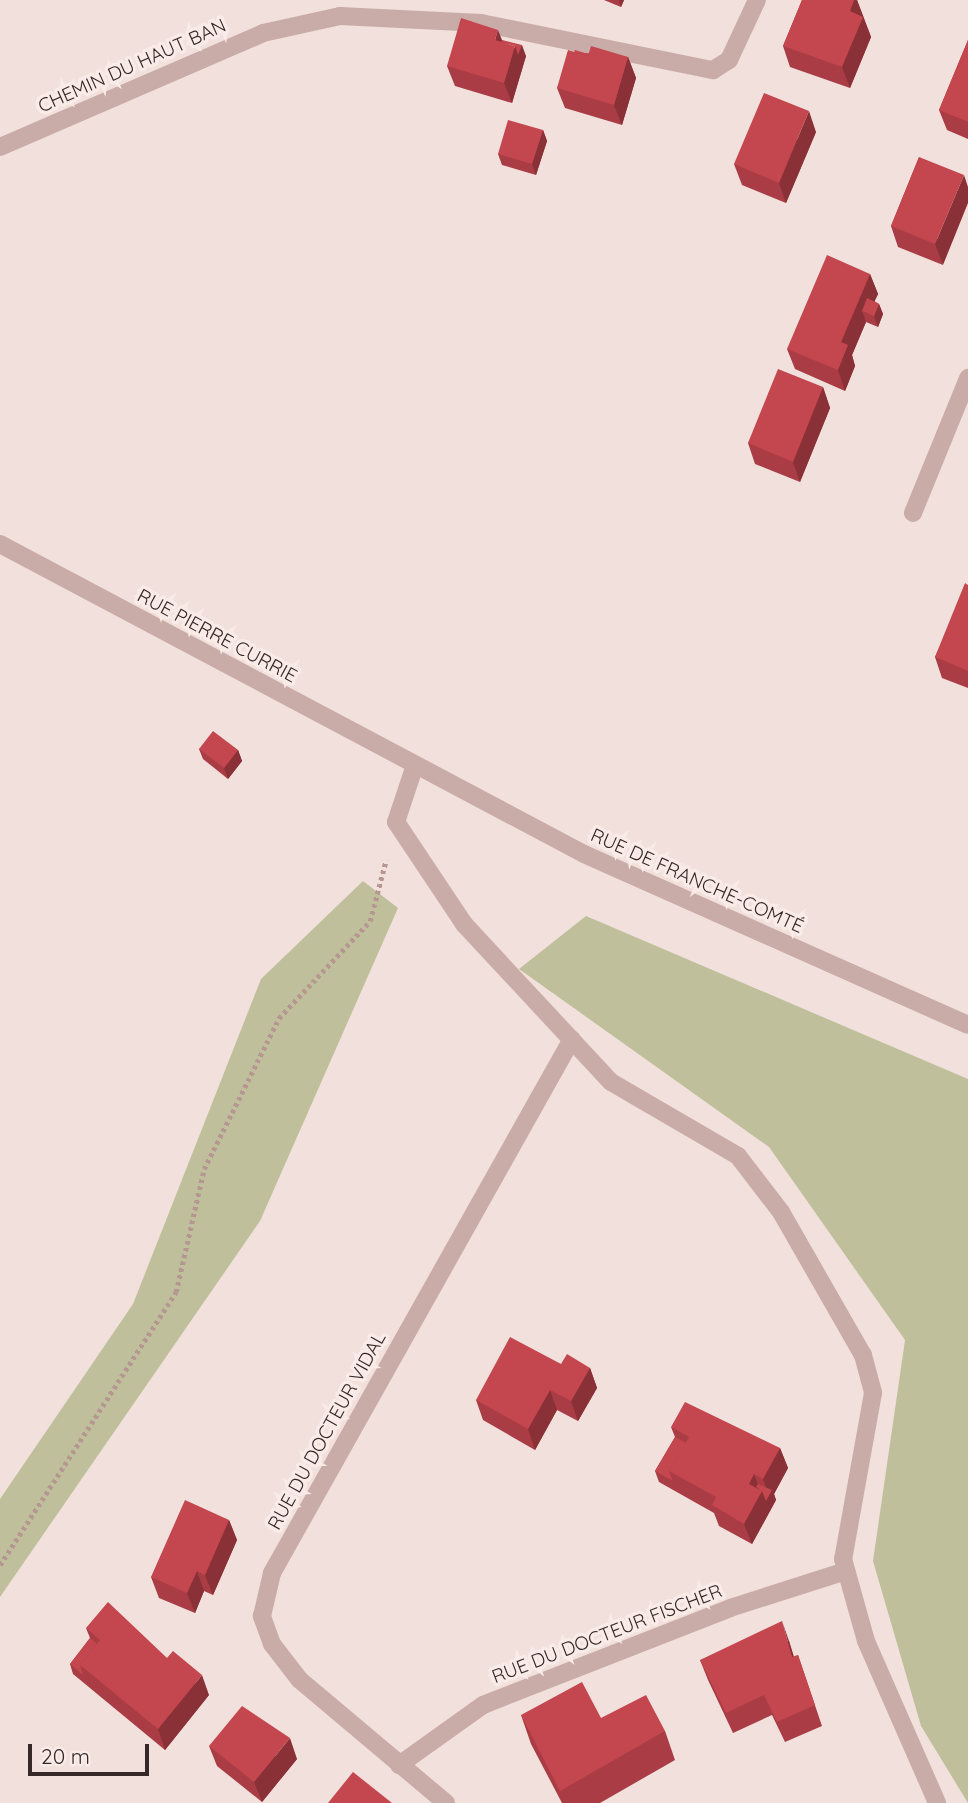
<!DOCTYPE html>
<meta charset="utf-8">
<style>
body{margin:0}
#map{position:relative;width:968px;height:1803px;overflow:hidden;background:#f1e0db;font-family:Quicksand,sans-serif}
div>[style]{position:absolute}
.green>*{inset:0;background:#bfc09b}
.path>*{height:4.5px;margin-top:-2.25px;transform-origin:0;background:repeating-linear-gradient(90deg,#b59691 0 3.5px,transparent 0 7px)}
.minor>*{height:18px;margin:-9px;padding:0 9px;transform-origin:9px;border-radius:9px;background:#c9aca7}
.wall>*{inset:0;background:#a93c44}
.shaded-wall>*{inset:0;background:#893137}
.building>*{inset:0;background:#c4464f}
span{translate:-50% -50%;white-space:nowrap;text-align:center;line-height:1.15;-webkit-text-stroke:7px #f9ebe7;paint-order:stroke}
.street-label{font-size:19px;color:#362827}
.scale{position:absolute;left:28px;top:1744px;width:121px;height:32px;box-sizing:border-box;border:4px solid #362827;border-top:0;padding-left:9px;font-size:21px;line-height:24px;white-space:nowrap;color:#362827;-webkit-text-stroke:5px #f9ebe7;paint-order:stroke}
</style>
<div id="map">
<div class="green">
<div style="clip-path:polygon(363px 881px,398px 908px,260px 1221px,0 1597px,0 1499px,133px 1304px,261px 979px)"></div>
<div style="clip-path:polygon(586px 916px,968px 1079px,968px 1803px,921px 1726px,873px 1561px,905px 1340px,769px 1147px,519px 969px)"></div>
</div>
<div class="path">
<div style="left:0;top:1565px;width:325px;rotate:-57.2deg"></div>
<div style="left:176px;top:1292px;width:126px;rotate:-77.2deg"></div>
<div style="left:204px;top:1169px;width:169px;rotate:-63.6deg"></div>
<div style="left:279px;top:1018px;width:133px;rotate:-46.8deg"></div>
<div style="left:370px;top:921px;width:63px;rotate:-75.3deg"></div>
</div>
<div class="minor">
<div style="left:0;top:147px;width:287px;rotate:-23.4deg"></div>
<div style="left:263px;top:33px;width:79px;rotate:-12.4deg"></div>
<div style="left:340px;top:16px;width:141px;rotate:2.8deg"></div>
<div style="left:481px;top:23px;width:237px;rotate:11.5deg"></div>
<div style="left:713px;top:70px;width:19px;rotate:-32deg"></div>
<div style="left:729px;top:60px;width:66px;rotate:-65deg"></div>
<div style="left:913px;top:513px;width:146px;rotate:-67.8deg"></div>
<div style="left:0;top:544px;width:661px;rotate:27.96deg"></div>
<div style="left:584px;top:854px;width:420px;rotate:24deg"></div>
<div style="left:415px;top:765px;width:60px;rotate:108.4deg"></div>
<div style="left:396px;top:822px;width:123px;rotate:56.3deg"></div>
<div style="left:464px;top:924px;width:216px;rotate:47.1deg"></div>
<div style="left:611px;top:1082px;width:147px;rotate:30.2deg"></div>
<div style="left:738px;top:1156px;width:71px;rotate:52.5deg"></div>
<div style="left:781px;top:1212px;width:165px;rotate:60.2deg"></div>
<div style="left:863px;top:1355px;width:39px;rotate:75deg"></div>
<div style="left:873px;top:1393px;width:169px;rotate:100.2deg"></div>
<div style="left:843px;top:1559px;width:85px;rotate:74.3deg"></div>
<div style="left:866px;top:1641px;width:177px;rotate:66.3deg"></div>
<div style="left:399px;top:1765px;width:103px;rotate:-35.5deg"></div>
<div style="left:483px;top:1705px;width:265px;rotate:-21.4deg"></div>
<div style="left:730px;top:1608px;width:122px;rotate:-17.7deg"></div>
<div style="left:446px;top:1803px;width:192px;rotate:-139.9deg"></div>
<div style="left:299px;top:1679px;width:44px;rotate:-127.6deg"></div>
<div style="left:272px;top:1644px;width:30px;rotate:-110deg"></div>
<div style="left:262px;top:1616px;width:44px;rotate:-76.9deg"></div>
<div style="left:272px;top:1573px;width:612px;rotate:-60.67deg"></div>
</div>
<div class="wall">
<div style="clip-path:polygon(604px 0,624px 0,621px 7px)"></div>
<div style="clip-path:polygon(802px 0,857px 0,871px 37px,850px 88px,790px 67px,783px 46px)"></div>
<div style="clip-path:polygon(502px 40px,526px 56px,512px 103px,455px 86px,447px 66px)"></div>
<div style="clip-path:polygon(968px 40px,968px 139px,947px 130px,939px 110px)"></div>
<div style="clip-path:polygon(574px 52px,628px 57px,636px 78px,622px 125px,565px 108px,557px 88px)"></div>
<div style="clip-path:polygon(543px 130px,547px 141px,536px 175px,502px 165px,498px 154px)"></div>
<div style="clip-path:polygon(816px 132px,786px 203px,742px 185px,734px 164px)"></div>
<div style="clip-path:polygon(919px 157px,943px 265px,898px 247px,891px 226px)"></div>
<div style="clip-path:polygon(870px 274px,878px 294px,874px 301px,879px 304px,883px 314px,878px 327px,866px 322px,852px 355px,855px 366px,845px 391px,795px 369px,787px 349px)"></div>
<div style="clip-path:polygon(823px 387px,830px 408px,800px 482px,755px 464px,748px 443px)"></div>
<div style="clip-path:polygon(968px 585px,968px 688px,942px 678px,935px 657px)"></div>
<div style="clip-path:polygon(199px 749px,238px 750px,242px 761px,228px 779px,203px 759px)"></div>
<div style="clip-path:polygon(561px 1364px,590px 1368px,597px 1388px,578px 1421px,557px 1410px,535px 1450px,483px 1420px,476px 1400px)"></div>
<div style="clip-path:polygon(671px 1427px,780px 1448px,788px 1468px,774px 1494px,776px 1500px,752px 1544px,719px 1526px,714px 1513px,659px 1482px,655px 1471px,675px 1437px)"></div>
<div style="clip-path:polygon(229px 1520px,237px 1540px,213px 1595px,204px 1591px,195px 1613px,159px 1598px,151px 1577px)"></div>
<div style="clip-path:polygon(86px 1628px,167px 1658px,209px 1695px,165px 1750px,73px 1674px,70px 1664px,90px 1638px)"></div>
<div style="clip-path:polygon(789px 1641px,794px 1657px,798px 1655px,822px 1726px,785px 1742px,772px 1715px,733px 1733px,708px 1680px,700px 1660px)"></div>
<div style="clip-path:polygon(521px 1715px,601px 1718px,665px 1731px,675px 1760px,600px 1803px,562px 1803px,531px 1744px)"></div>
<div style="clip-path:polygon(209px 1746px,297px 1759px,262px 1802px,217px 1766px)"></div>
</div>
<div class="shaded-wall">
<div style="clip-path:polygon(619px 0,624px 0,621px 7px)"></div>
<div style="clip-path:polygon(854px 0,857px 0,871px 37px,850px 88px,842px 67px,850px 11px)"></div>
<div style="clip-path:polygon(498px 30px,506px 50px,495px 40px)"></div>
<div style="clip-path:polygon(522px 45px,526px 56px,512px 103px,504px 83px,515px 46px)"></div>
<div style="clip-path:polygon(628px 57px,636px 78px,622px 125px,614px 105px)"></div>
<div style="clip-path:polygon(809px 111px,816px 132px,786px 203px,779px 183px)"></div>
<div style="clip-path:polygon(543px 130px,547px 141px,536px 175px,532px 164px)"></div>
<div style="clip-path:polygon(964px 175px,968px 187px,968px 203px,943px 265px,935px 244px)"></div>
<div style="clip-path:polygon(870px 274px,878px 294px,869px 314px,862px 311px,866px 322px,852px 355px,855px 366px,845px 391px,838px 370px,841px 342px)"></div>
<div style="clip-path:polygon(879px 304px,883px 314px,878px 327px,874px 316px)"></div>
<div style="clip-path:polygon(823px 387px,830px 408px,800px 482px,793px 462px)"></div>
<div style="clip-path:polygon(238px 750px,242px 761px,228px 779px,224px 768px)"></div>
<div style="clip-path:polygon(590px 1368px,597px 1388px,578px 1421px,571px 1401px)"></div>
<div style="clip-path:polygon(550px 1390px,557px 1410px,535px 1450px,528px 1429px)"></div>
<div style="clip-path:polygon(780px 1448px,788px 1468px,774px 1494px,776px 1500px,752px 1544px,744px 1524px,749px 1484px,754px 1474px,761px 1493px,762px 1491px,769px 1495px,763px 1479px)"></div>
<div style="clip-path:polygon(229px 1520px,237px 1540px,213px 1595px,205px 1575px)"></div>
<div style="clip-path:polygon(197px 1571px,204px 1591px,195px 1613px,187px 1593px)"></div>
<div style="clip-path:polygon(782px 1621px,789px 1641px,800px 1678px,792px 1657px)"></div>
<div style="clip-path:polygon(202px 1675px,209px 1695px,165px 1750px,158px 1729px)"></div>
<div style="clip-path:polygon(290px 1738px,297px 1759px,262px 1802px,254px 1782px)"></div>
</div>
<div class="building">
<div style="clip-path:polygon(802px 0,854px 0,850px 11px,863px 17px,842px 67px,783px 46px)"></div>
<div style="clip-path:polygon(461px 18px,498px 30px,495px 40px,515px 46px,504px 83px,447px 66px)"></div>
<div style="clip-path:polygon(502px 40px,522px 45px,518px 55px,515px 46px,501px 42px)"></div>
<div style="clip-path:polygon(968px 40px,968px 122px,939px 110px)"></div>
<div style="clip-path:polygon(591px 46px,628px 57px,614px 105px,557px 88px,568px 50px,588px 56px)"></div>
<div style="clip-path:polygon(575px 50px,588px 54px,588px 56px,574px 52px)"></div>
<div style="clip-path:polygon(764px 93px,809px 111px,779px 183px,734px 164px)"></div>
<div style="clip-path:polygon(508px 120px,543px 130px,532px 164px,498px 154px)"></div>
<div style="clip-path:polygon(919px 157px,964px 175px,935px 244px,891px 226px)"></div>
<div style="clip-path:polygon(827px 255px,870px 274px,841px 342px,848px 345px,838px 370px,787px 349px)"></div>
<div style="clip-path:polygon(867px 298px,879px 304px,874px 316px,862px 311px)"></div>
<div style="clip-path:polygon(778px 369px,823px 387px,793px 462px,748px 443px)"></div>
<div style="clip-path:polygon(965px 583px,968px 585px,968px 671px,935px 657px)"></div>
<div style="clip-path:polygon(213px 731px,238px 750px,224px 768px,199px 749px)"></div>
<div style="clip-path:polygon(510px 1337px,561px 1364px,567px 1354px,590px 1368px,571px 1401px,550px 1390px,528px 1429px,476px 1400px)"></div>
<div style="clip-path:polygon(685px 1402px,780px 1448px,763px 1479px,754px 1474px,749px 1484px,762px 1491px,744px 1524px,712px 1505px,716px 1497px,669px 1471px,689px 1437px,671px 1427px)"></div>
<div style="clip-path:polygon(675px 1437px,686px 1443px,669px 1471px,673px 1481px,655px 1471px)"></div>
<div style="clip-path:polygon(758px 1484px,772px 1490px,766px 1501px,762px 1491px,756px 1487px)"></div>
<div style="clip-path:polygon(185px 1500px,229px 1520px,205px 1575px,197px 1571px,187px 1593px,151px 1577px)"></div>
<div style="clip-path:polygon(108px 1602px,167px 1658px,173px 1651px,202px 1675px,158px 1729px,80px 1665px,100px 1640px,86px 1628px)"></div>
<div style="clip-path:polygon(782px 1621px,792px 1657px,798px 1655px,815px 1705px,777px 1722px,764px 1695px,726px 1713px,700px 1660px)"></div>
<div style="clip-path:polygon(90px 1638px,97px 1644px,80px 1665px,83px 1675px,70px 1664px)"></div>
<div style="clip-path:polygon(582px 1682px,601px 1718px,646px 1695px,665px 1731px,560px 1791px,521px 1715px)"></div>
<div style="clip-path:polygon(242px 1706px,290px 1738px,254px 1782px,209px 1746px)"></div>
<div style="clip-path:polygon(353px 1772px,392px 1803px,328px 1803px)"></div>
</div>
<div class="street-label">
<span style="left:132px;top:66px;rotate:-24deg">CHEMIN DU HAUT BAN</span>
<span style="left:217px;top:636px;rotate:28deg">RUE PIERRE CURRIE</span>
<span style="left:697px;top:881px;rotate:24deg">RUE DE FRANCHE-COMTÉ</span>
<span style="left:327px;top:1431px;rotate:-61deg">RUE DU DOCTEUR VIDAL</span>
<span style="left:607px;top:1634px;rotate:-21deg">RUE DU DOCTEUR FISCHER</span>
</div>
<div class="scale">20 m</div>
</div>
